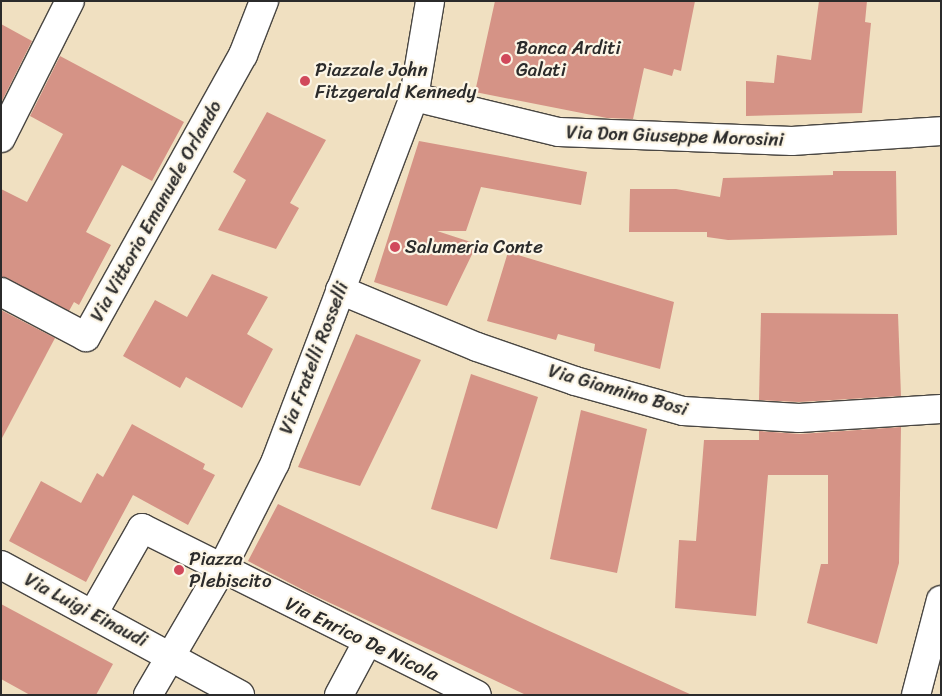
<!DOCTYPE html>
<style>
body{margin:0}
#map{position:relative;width:942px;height:696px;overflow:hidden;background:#f0e0c1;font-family:Sriracha,sans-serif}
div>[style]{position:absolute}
.building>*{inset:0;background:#d59386}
.roads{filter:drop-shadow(1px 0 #494642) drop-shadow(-1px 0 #494642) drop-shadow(0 1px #494642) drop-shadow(0 -1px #494642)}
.street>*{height:28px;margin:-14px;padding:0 14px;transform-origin:14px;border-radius:14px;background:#fff}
.dots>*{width:14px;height:14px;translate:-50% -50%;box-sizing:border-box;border:2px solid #fcf5e5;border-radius:50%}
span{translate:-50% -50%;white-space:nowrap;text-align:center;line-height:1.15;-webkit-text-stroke:4.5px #fcf5e5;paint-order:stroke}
.poi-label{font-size:19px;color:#2b2b2b}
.left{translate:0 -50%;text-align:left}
.street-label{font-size:19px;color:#2b2b2b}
.frame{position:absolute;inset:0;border:2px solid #2b2b2b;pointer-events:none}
</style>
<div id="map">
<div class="building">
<div style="clip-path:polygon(495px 1px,695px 1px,681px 71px,674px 69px,672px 76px,644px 68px,633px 119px,607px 118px,475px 92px)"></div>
<div style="clip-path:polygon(819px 1px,867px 1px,865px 22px,871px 23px,862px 113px,746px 116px,746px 81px,774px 83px,777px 55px,811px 60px)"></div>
<div style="clip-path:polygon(1px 24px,32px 41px,2px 101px,1px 100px)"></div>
<div style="clip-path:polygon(60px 56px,184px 122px,152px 181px,122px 165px,86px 232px,111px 245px,79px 305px,74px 302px,69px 311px,1px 277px,1px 189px,27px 202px,63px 134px,30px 116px)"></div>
<div style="clip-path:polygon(267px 112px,326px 140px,290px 203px,299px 208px,276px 249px,218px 230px,246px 180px,233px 172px)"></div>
<div style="clip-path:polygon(419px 141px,587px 172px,581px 205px,481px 187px,466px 231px,437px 231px,477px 244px,447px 306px,374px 282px)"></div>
<div style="clip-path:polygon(833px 171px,896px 171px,897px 235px,728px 240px,707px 237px,707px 232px,629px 232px,630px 189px,676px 189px,720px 197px,723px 178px,833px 175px)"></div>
<div style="clip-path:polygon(508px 252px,674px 302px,660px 369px,594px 351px,595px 344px,558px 334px,556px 340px,487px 321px)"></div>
<div style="clip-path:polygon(212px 274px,268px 297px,247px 334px,273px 349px,242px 408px,186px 377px,180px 388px,123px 356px,155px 300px,187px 317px)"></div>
<div style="clip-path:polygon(1px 310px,55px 338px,1px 440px)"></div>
<div style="clip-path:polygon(761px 313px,898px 314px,901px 396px,799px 402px,759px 400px)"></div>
<div style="clip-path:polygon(356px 334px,421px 360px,360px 486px,298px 467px)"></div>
<div style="clip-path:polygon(471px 374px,538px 397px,497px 529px,431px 509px)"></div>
<div style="clip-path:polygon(581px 410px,647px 429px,617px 573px,550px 559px)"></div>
<div style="clip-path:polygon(132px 424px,205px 464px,203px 469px,215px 475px,188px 525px,133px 495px,86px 582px,9px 541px,41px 481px,81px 503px,97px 473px,103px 477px)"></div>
<div style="clip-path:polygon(901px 427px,899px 563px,877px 644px,807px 623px,821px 564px,828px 564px,828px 475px,768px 475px,756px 616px,675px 608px,679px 540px,696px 541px,704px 440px,759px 440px,759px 431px,800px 434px)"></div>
<div style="clip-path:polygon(278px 504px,545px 629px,692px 695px,526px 695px,309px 593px,248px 561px)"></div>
<div style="clip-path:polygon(1px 604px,113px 664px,96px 695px,30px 695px,1px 679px)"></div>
</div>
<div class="roads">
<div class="street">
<div style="left:414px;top:97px;width:149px;rotate:13.6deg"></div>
<div style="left:559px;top:132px;width:233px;rotate:2.2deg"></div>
<div style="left:792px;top:141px;width:149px;rotate:-3.8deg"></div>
<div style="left:1px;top:138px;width:153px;rotate:-63.3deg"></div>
<div style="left:340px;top:290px;width:148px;rotate:22.6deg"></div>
<div style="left:477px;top:347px;width:104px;rotate:19.1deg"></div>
<div style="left:575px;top:381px;width:112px;rotate:15.5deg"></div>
<div style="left:683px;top:411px;width:116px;rotate:3.5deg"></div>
<div style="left:799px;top:418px;width:142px;rotate:-3.6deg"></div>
<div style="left:1px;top:292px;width:96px;rotate:27.9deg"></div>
<div style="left:86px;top:337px;width:323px;rotate:-60.9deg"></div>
<div style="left:243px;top:55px;width:58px;rotate:-68.7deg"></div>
<div style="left:1px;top:565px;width:272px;rotate:28.5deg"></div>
<div style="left:93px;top:614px;width:99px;rotate:-60.3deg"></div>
<div style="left:142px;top:528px;width:374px;rotate:26.5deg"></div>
<div style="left:148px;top:695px;width:145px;rotate:-59.7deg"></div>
<div style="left:221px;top:570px;width:120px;rotate:-63.2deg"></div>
<div style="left:275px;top:463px;width:392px;rotate:-69.2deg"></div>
<div style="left:414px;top:97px;width:97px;rotate:-80.5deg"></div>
<div style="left:339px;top:695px;width:61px;rotate:-61.8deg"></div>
<div style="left:916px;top:695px;width:98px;rotate:-75.3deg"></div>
</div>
</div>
<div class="dots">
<div style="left:506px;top:59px;background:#d1495b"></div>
<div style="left:305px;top:81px;background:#d1495b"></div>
<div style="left:395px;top:247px;background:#d1495b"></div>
<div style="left:179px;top:570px;background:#d1495b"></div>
</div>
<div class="poi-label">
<span class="left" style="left:516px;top:59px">Banca Arditi<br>Galati</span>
<span class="left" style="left:315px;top:81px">Piazzale John<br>Fitzgerald Kennedy</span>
<span class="left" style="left:405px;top:247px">Salumeria Conte</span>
<span class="left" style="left:189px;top:570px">Piazza<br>Plebiscito</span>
</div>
<div class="street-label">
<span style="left:675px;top:136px;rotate:2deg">Via Don Giuseppe Morosini</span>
<span style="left:156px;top:211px;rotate:-61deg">Via Vittorio Emanuele Orlando</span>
<span style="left:314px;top:358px;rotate:-69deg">Via Fratelli Rosselli</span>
<span style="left:618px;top:390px;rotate:16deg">Via Giannino Bosi</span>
<span style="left:86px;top:610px;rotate:28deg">Via Luigi Einaudi</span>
<span style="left:362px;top:639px;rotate:26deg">Via Enrico De Nicola</span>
</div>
<div class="frame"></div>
</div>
